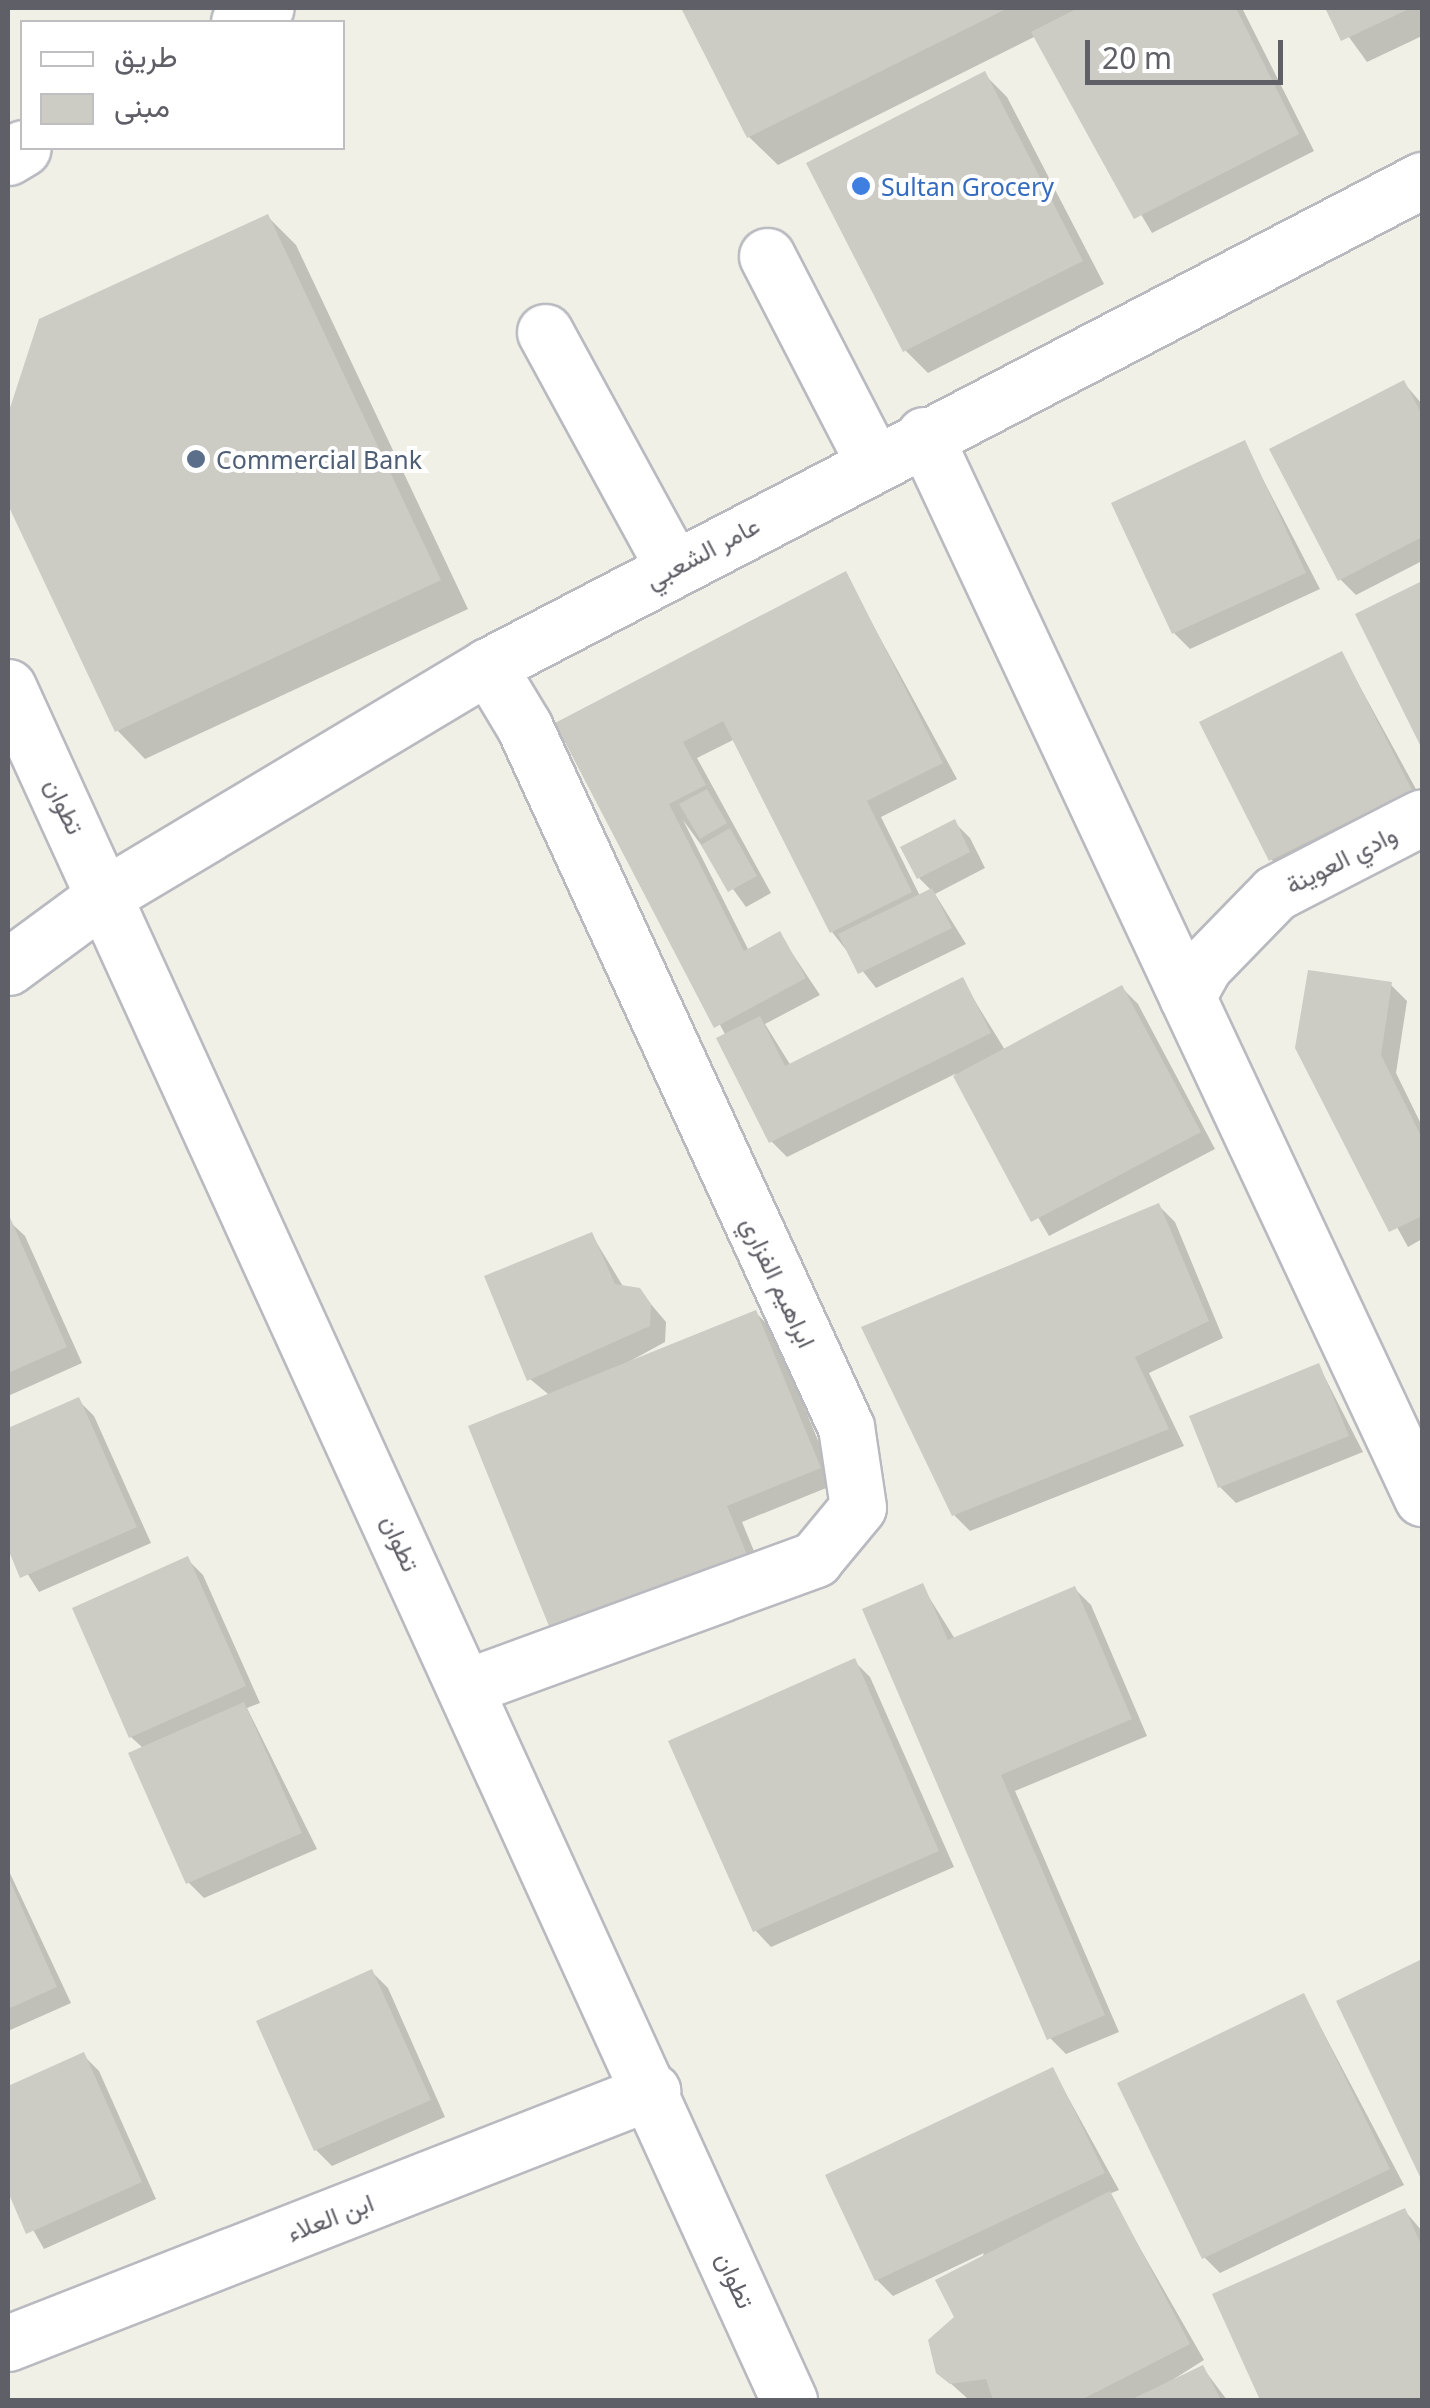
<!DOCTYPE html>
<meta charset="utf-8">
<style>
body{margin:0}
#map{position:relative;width:1430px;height:2408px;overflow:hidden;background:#f0f0e7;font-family:"Noto Sans",Vazirmatn,sans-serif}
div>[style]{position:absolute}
.shadow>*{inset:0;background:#0003}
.building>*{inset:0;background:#cccbc4}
.roads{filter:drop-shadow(2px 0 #b9bac0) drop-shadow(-2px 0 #b9bac0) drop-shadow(0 2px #b9bac0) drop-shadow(0 -2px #b9bac0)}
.minor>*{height:55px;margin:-27.5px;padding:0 27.5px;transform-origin:27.5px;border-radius:27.5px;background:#fff}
.dots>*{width:28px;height:28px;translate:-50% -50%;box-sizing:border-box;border:5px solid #fff;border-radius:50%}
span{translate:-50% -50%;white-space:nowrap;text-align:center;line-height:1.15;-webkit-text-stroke:8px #fff;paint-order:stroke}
.shop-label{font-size:25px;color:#366cbe}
.left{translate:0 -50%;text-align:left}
.service-label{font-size:25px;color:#4e5e75}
.street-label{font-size:25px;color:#5f6067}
.frame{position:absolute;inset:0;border:10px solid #5f6067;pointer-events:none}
.legend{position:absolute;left:20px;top:20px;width:325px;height:130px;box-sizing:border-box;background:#fff;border:2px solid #bfbfc2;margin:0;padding:12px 18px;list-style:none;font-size:30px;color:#5f6067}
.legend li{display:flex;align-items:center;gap:20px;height:50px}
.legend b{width:50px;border:2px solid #bfbfc2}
.scale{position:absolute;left:1085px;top:40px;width:198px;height:45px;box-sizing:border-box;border:5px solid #5f6067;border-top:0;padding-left:12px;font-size:30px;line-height:35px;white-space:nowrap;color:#5f6067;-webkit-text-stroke:8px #fff;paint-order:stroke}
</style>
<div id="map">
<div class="shadow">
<div style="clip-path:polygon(684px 8px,1242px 8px,1314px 151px,1152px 233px,1036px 36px,778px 165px,749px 137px)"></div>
<div style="clip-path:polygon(1328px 8px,1422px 8px,1422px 36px,1367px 62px)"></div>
<div style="clip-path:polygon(984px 74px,1007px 97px,1104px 284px,928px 373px,905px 350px)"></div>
<div style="clip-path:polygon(268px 217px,296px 245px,468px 609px,145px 759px,117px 730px,8px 499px,8px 421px,41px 321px)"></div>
<div style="clip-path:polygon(1404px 383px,1422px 404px,1422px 561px,1356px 595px,1340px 579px)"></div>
<div style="clip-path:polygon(1244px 443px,1320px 589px,1190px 649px,1174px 633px)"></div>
<div style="clip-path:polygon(845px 574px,957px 779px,881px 817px,920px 896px,932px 891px,919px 878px,954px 822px,970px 838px,985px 868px,935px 894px,966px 944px,876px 988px,832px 932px,735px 739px,697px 758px,771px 893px,746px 907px,683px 820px,749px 951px,780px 935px,820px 995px,765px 1024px,791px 1066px,962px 980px,1005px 1050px,1122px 988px,1138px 1004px,1215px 1149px,1049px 1236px,955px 1074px,787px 1157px,771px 1141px,726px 1036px,559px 724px)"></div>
<div style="clip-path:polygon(1422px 584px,1422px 743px,1359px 615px)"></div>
<div style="clip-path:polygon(1342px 654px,1422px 800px,1287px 875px,1271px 859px)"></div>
<div style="clip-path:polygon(1391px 985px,1407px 1001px,1396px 1073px,1422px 1126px,1422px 1239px,1408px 1247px,1298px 1048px)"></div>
<div style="clip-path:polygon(1159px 1206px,1175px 1222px,1223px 1338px,1149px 1373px,1184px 1446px,970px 1531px,954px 1515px)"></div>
<div style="clip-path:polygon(8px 1220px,25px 1236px,82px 1363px,8px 1396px)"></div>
<div style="clip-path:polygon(592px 1235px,624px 1288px,639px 1290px,666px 1322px,665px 1342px,612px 1371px,756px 1313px,772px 1329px,836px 1484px,742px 1522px,763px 1573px,530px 1379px)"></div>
<div style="clip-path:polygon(1319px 1366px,1363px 1452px,1236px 1503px,1220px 1487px)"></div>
<div style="clip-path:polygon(78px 1400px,94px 1416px,151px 1543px,39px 1592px,8px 1543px,8px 1430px)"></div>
<div style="clip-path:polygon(187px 1559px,203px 1575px,260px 1703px,247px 1708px,317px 1849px,204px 1898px,188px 1882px,144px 1749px,131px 1737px)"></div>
<div style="clip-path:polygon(922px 1586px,955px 1639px,1075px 1589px,1091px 1605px,1147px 1736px,1015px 1791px,1119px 2032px,1066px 2054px,1050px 2038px)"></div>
<div style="clip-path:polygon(854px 1661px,870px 1677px,954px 1867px,771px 1947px,755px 1930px)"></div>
<div style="clip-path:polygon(8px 1869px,71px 2003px,8px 2031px)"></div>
<div style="clip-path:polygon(1422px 1962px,1422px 2175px,1339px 2002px)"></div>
<div style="clip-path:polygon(372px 1972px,388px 1988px,445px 2117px,332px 2166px,316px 2150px)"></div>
<div style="clip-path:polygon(1304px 1996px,1404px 2185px,1220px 2273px,1204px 2257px)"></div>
<div style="clip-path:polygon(83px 2055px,99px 2071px,156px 2199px,44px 2249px,8px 2186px,8px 2089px)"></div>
<div style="clip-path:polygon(1053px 2070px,1119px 2190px,1109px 2194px,1204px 2360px,1150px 2394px,1203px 2368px,1227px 2400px,968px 2399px,938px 2372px,984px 2253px,893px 2296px,877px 2280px)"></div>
<div style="clip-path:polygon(1405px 2211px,1422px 2231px,1422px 2400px,1263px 2400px,1215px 2295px)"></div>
</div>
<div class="building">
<div style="clip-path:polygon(681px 8px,1008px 8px,747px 138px)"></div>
<div style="clip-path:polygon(1078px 8px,1236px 8px,1299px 134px,1134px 219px,1031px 32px)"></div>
<div style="clip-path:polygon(1325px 8px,1411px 8px,1341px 41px)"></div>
<div style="clip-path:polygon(985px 71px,1083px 261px,903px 352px,806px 163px)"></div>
<div style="clip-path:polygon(268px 214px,441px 580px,115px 732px,8px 505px,8px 414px,39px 319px)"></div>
<div style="clip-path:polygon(1404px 380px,1422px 415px,1422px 537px,1338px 581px,1269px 449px)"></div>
<div style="clip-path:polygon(1245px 440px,1306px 573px,1172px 634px,1111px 503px)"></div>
<div style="clip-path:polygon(846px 571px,943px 763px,867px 801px,912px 892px,830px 933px,723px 721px,683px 742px,706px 785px,669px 804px,744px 951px,780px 931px,806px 978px,714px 1028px,555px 723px)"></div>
<div style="clip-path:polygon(1422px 581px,1422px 749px,1355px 614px)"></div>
<div style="clip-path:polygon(1342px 651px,1412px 790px,1269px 861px,1199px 722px)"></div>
<div style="clip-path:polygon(707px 789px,727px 823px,700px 839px,679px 804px)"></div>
<div style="clip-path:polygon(955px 819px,970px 852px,917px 879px,900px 847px)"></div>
<div style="clip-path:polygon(730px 828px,757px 876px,728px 892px,701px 845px)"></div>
<div style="clip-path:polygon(932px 888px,952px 928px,858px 974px,838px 934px)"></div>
<div style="clip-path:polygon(1308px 970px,1392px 982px,1381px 1055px,1422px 1138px,1422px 1216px,1389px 1232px,1295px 1048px)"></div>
<div style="clip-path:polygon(963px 977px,991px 1033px,769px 1143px,716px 1038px,760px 1016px,785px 1066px)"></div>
<div style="clip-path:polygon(1122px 985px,1201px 1132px,1031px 1222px,953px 1076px)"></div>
<div style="clip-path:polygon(1159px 1203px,1209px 1321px,1135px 1357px,1169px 1429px,952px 1516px,861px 1327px)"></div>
<div style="clip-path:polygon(8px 1213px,67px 1347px,8px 1373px)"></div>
<div style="clip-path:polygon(592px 1232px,615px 1284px,640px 1288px,651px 1304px,650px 1326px,527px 1381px,484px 1276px)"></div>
<div style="clip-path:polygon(756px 1310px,821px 1468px,727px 1506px,748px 1557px,553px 1636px,468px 1426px)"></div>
<div style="clip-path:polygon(1319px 1363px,1349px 1436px,1218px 1488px,1189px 1416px)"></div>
<div style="clip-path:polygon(79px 1397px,137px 1527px,20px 1578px,8px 1549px,8px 1428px)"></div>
<div style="clip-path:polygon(188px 1556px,246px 1686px,129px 1738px,72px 1608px)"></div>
<div style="clip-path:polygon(923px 1583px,948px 1640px,1075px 1586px,1132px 1719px,1001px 1775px,1105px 2015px,1047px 2040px,862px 1609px)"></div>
<div style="clip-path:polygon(855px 1658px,939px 1851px,753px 1932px,668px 1741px)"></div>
<div style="clip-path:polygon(244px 1702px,302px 1833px,186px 1884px,128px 1753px)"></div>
<div style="clip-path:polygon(8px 1876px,57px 1987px,8px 2009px)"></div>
<div style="clip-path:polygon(1422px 1959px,1422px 2181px,1336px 2001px)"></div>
<div style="clip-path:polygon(372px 1969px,431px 2100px,314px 2151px,256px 2021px)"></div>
<div style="clip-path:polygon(1304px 1993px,1390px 2169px,1202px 2259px,1117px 2083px)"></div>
<div style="clip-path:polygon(84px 2052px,142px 2182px,26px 2234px,8px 2192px,8px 2086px)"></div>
<div style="clip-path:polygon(1053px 2067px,1105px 2173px,875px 2281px,825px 2175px)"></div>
<div style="clip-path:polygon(1110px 2191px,1190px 2344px,1081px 2400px,993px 2400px,986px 2379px,950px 2384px,936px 2373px,928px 2340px,954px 2317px,935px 2280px)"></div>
<div style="clip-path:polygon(1405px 2208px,1422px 2247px,1422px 2400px,1260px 2400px,1212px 2294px)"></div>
<div style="clip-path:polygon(1203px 2365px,1221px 2400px,1130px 2400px)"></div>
</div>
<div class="roads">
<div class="minor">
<div style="left:239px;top:22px;width:30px;rotate:-28deg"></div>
<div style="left:8px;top:157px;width:17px;rotate:-31deg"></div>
<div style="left:767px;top:256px;width:231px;rotate:62.7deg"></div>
<div style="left:545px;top:332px;width:268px;rotate:61.4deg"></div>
<div style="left:924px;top:435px;width:1174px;rotate:64.9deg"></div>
<div style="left:8px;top:687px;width:1883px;rotate:65.49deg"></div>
<div style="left:8px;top:967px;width:123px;rotate:-36.4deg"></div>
<div style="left:107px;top:894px;width:444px;rotate:-30.9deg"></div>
<div style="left:488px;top:666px;width:1053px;rotate:-27.49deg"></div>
<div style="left:1187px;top:997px;width:37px;rotate:-61deg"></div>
<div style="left:1205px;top:965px;width:100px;rotate:-45.8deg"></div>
<div style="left:1275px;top:893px;width:165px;rotate:-27.3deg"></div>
<div style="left:466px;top:1687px;width:372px;rotate:-20.1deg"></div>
<div style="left:815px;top:1559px;width:67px;rotate:-50.4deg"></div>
<div style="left:858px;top:1507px;width:81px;rotate:-98.5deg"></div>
<div style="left:846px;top:1427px;width:771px;rotate:-114.67deg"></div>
<div style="left:524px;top:726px;width:70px;rotate:-121deg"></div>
<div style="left:8px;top:2343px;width:692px;rotate:-21.37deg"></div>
</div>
</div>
<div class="dots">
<div style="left:861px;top:186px;background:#3f7fe0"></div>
<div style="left:196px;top:459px;background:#5c6f8a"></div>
</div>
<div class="shop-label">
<span class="left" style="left:881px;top:186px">Sultan Grocery</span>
</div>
<div class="service-label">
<span class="left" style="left:216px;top:459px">Commercial Bank</span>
</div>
<div class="street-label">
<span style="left:702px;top:552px;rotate:-28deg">عامر الشعبي</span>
<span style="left:65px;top:806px;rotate:64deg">تطوان</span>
<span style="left:1341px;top:859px;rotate:-27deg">وادي العوينة</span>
<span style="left:779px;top:1282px;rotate:65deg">ابراهيم الفزاري</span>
<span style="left:401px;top:1543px;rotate:66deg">تطوان</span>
<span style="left:330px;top:2217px;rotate:-21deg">ابن العلاء</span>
<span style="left:736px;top:2280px;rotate:66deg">تطوان</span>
</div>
<div class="frame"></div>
<ul class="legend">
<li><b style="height:12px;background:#fff"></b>طريق</li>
<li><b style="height:28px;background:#cccbc4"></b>مبنى</li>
</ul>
<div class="scale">20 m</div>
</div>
